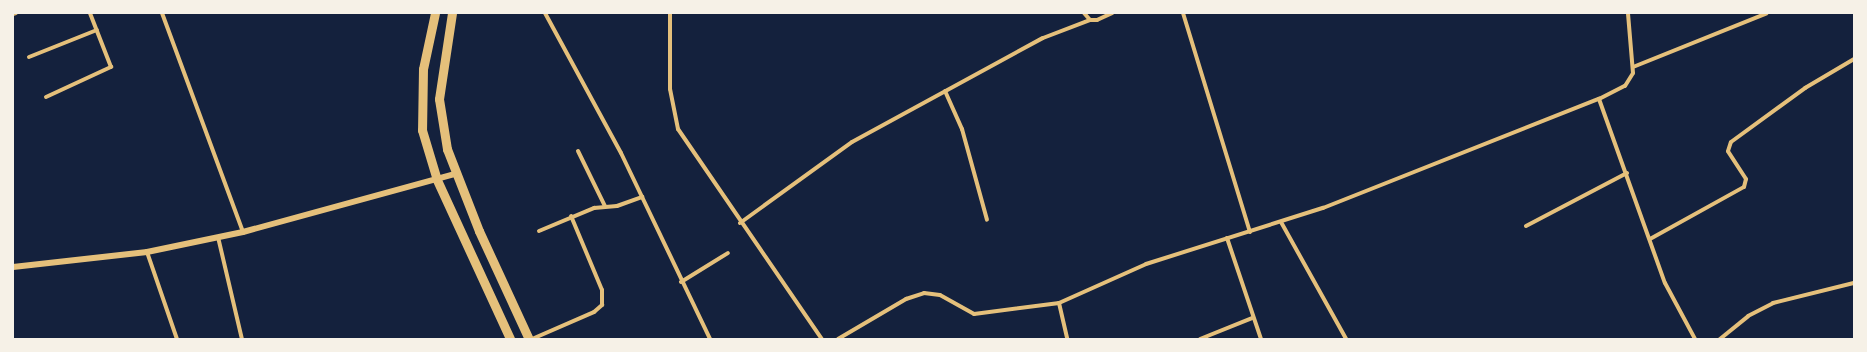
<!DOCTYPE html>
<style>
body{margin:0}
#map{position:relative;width:1867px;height:352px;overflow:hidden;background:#14213d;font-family:"DM Sans",sans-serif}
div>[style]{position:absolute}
.minor>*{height:4px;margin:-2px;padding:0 2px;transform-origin:2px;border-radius:2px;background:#e5c07b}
.tertiary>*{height:6px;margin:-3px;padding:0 3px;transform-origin:3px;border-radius:3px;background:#e5c07b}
.trunk>*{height:9px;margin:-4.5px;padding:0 4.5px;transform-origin:4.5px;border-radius:4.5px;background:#e5c07b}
span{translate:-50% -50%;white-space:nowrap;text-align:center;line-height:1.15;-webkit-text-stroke:3px #f6f1e7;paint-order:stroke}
.frame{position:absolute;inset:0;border:14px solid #f6f1e7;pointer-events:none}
</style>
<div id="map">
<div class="minor">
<div style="left:162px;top:13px;width:233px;rotate:69.7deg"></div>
<div style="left:545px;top:13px;width:159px;rotate:61.5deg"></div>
<div style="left:621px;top:153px;width:206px;rotate:64.4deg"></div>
<div style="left:670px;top:13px;width:76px;rotate:90deg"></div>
<div style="left:670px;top:89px;width:41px;rotate:78.7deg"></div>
<div style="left:678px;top:129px;width:255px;rotate:55.6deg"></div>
<div style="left:1084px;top:13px;width:9px;rotate:49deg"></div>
<div style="left:1090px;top:20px;width:7px"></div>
<div style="left:1097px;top:20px;width:17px;rotate:-25deg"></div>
<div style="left:1183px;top:13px;width:229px;rotate:73deg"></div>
<div style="left:13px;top:14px;width:3px;rotate:-18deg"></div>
<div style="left:29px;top:57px;width:73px;rotate:-21.7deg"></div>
<div style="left:1633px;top:67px;width:144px;rotate:-21.9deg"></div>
<div style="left:945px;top:91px;width:42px;rotate:65.9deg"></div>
<div style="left:962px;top:129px;width:94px;rotate:74.6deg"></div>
<div style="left:46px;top:97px;width:72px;rotate:-24.8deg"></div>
<div style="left:111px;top:67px;width:58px;rotate:-111.3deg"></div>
<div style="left:1599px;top:99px;width:29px;rotate:-27deg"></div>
<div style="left:1625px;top:86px;width:15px;rotate:-58deg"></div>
<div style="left:1633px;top:73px;width:60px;rotate:-94.8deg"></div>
<div style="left:578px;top:151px;width:61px;rotate:63.9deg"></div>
<div style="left:1281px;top:222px;width:134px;rotate:60.9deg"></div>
<div style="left:740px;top:223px;width:138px;rotate:-35.9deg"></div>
<div style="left:852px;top:142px;width:217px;rotate:-28.6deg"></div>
<div style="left:1043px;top:38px;width:50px;rotate:-21deg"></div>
<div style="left:1526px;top:226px;width:114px;rotate:-27.7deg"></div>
<div style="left:539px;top:231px;width:60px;rotate:-22.7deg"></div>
<div style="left:594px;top:208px;width:23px;rotate:-5deg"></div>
<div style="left:617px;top:206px;width:27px;rotate:-20deg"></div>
<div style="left:218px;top:237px;width:105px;rotate:76.8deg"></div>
<div style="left:1227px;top:238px;width:107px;rotate:71.4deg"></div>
<div style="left:1650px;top:239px;width:107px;rotate:-29deg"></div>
<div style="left:1744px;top:187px;width:8px;rotate:-76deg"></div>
<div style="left:1746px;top:179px;width:33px;rotate:-123deg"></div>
<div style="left:1728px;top:151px;width:9px;rotate:-72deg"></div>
<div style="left:1731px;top:142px;width:92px;rotate:-36.1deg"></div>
<div style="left:1805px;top:88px;width:57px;rotate:-30.6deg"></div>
<div style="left:147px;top:252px;width:92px;rotate:71deg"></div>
<div style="left:681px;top:282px;width:55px;rotate:-31.7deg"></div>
<div style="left:1059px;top:303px;width:37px;rotate:77deg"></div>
<div style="left:532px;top:339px;width:68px;rotate:-23.5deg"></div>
<div style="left:594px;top:312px;width:11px;rotate:-41deg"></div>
<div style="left:602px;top:305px;width:15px;rotate:-90deg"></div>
<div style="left:602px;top:290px;width:80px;rotate:-112.7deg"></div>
<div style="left:838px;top:339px;width:79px;rotate:-30.5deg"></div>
<div style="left:906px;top:299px;width:19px;rotate:-18deg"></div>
<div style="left:924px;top:293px;width:16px;rotate:7deg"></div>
<div style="left:940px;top:295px;width:39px;rotate:29deg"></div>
<div style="left:974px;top:314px;width:86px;rotate:-7.4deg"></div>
<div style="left:1059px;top:303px;width:95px;rotate:-24.1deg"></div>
<div style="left:1146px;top:264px;width:186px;rotate:-17.6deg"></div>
<div style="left:1323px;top:208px;width:297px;rotate:-21.6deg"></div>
<div style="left:1599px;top:99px;width:195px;rotate:70.3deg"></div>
<div style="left:1665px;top:283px;width:64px;rotate:61.8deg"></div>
<div style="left:1200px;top:339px;width:56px;rotate:-22deg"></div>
<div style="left:1720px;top:339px;width:36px;rotate:-39deg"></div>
<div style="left:1748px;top:316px;width:28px;rotate:-27deg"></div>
<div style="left:1773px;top:303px;width:83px;rotate:-13.9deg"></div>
</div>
<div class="tertiary">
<div style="left:13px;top:267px;width:135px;rotate:-6.4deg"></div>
<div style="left:147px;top:252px;width:98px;rotate:-11.8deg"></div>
<div style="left:243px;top:232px;width:220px;rotate:-15.3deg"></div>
</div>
<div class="trunk">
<div style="left:435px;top:13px;width:57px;rotate:102.1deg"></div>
<div style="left:423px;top:69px;width:61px;rotate:90.9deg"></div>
<div style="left:422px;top:130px;width:52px;rotate:73.3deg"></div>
<div style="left:437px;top:180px;width:175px;rotate:65.3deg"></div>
<div style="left:452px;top:13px;width:87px;rotate:98.6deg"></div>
<div style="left:439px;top:99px;width:51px;rotate:80.9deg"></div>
<div style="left:447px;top:149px;width:88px;rotate:68.7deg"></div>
<div style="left:479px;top:231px;width:119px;rotate:65.2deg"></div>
</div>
<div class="frame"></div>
</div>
